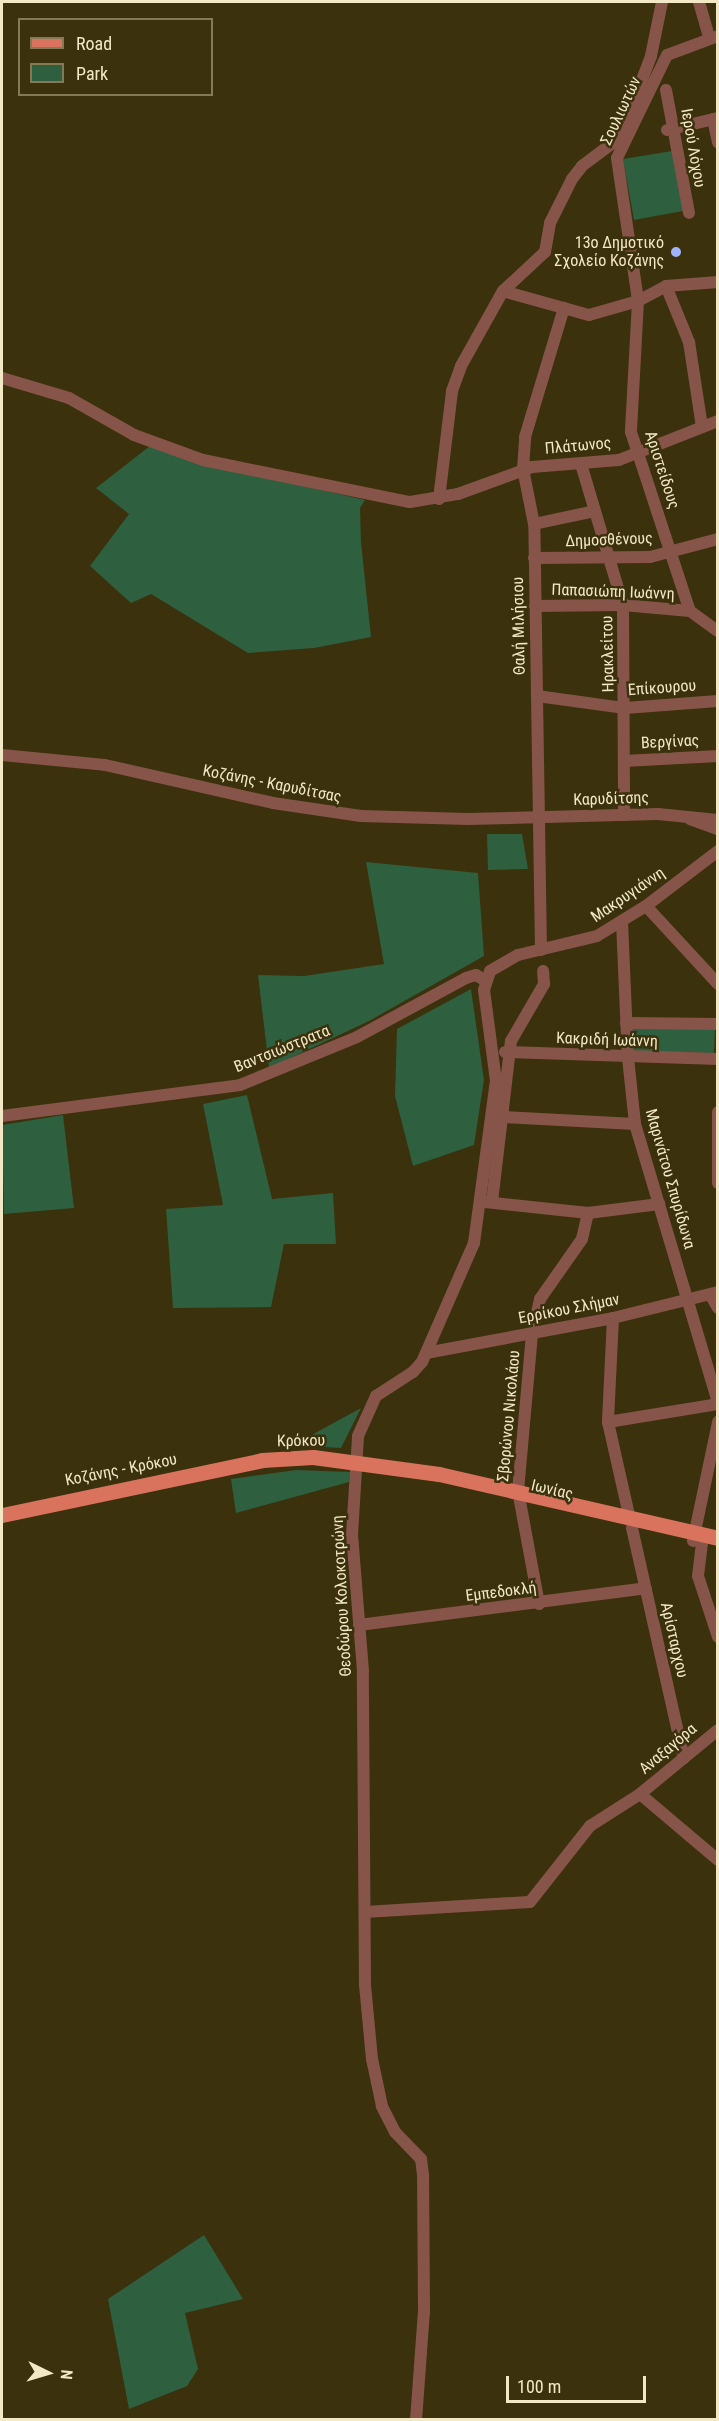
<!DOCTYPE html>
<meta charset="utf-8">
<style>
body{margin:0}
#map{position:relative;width:719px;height:2421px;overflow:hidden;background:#3b310c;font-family:"Roboto Condensed",sans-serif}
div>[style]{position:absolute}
.green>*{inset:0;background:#2e5f3e}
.minor>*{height:12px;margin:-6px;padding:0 6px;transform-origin:6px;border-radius:6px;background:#875449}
.major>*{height:15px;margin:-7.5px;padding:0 7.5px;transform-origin:7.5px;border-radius:7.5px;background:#da735d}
.dots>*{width:16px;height:16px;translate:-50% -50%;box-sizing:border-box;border:3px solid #3b310c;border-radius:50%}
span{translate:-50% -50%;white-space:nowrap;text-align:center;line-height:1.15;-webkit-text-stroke:5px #3b310c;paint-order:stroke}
.street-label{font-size:16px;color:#f2e8c6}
.poi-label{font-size:16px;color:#f2e8c6}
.right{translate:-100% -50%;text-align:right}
.frame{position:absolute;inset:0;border:3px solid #f2e8c6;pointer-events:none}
.legend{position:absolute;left:18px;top:18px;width:195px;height:78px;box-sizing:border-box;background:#3b310c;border:2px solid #847a56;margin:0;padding:8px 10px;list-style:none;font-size:18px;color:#f2e8c6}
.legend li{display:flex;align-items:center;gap:12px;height:30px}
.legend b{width:30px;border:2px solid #847a56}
.north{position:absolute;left:18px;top:2343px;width:60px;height:60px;-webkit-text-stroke:4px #3b310c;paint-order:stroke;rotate:95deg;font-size:16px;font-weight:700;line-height:24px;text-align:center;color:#f2e8c6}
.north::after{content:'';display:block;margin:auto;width:21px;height:27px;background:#f2e8c6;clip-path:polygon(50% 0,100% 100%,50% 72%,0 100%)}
.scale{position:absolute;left:506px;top:2376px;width:140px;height:27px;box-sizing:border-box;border:3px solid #f2e8c6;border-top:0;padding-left:8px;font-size:18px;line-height:21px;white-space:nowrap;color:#f2e8c6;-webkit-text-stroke:4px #3b310c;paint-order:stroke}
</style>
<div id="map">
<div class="green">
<div style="clip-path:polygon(672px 151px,683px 211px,634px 220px,623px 159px)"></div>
<div style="clip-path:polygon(150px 446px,206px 464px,365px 500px,360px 508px,361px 542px,371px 637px,314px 648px,248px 653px,151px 594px,131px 603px,90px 566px,129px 514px,96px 488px)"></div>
<div style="clip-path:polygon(487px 834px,522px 834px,528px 869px,488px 870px)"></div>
<div style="clip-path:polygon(366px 862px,478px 873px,484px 956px,369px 1021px,269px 1068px,258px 975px,304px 976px,384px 964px)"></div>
<div style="clip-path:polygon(471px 989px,484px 1080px,474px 1145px,413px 1166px,395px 1096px,397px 1029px)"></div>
<div style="clip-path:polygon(632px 1026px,715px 1027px,714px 1053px,632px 1052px)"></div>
<div style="clip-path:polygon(247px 1095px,272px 1199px,333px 1193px,336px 1244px,284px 1244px,271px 1307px,173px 1308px,166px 1209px,223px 1205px,203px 1104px)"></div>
<div style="clip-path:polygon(63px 1115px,74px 1208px,4px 1214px,2px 1125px)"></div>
<div style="clip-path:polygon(361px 1408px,341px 1448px,293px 1445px,317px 1432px)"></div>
<div style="clip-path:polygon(296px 1470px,350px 1472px,349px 1482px,236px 1513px,231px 1479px)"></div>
<div style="clip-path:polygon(204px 2235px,243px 2299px,185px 2313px,198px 2369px,187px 2386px,129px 2409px,108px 2299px)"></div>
</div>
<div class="minor">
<div style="left:699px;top:2px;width:35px;rotate:74deg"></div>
<div style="left:718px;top:36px;width:54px;rotate:159.6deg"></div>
<div style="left:667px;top:55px;width:114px;rotate:115.9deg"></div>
<div style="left:617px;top:158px;width:145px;rotate:81.6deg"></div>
<div style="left:638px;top:301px;width:131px;rotate:93.1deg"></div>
<div style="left:631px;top:432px;width:188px;rotate:71.8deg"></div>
<div style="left:690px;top:611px;width:34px;rotate:36deg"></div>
<div style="left:666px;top:90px;width:125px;rotate:79.4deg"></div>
<div style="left:713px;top:119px;width:24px;rotate:78deg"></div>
<div style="left:667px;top:130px;width:52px;rotate:-13.2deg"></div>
<div style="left:666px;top:286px;width:61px;rotate:67.7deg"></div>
<div style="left:689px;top:342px;width:86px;rotate:81.3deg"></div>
<div style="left:503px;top:291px;width:89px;rotate:15.6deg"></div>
<div style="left:589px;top:315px;width:51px;rotate:-15.9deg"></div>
<div style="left:638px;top:301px;width:32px;rotate:-28deg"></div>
<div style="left:666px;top:286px;width:52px;rotate:-4.4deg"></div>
<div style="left:2px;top:378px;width:70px;rotate:16.6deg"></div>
<div style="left:69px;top:398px;width:75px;rotate:29.6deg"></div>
<div style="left:134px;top:435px;width:73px;rotate:19.9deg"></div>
<div style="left:203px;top:460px;width:211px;rotate:11.5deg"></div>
<div style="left:410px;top:502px;width:49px;rotate:-9.5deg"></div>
<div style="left:458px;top:494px;width:79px;rotate:-20deg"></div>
<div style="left:532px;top:467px;width:87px;rotate:-4.6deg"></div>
<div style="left:619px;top:460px;width:106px;rotate:-21.5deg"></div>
<div style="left:581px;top:464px;width:147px;rotate:73.4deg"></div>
<div style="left:623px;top:605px;width:210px;rotate:89.7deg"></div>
<div style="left:439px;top:499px;width:109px;rotate:-83.1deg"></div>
<div style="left:452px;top:391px;width:27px;rotate:-70deg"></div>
<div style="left:461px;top:366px;width:86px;rotate:-60.8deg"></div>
<div style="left:503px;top:291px;width:57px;rotate:-42.9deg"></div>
<div style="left:545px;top:252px;width:29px;rotate:-80deg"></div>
<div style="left:550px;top:223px;width:49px;rotate:-63.4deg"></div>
<div style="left:572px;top:179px;width:16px;rotate:-52deg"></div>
<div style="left:582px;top:166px;width:36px;rotate:-37deg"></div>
<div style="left:611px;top:144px;width:35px;rotate:-59deg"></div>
<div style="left:629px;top:114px;width:62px;rotate:-69.2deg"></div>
<div style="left:651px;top:56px;width:55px;rotate:-78.5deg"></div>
<div style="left:534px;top:524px;width:62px;rotate:-12deg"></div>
<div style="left:534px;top:558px;width:116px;rotate:-0.5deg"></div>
<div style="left:650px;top:557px;width:70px;rotate:-14.8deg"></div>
<div style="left:535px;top:606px;width:88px;rotate:-0.7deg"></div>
<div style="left:623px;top:605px;width:67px;rotate:5.1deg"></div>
<div style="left:537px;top:696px;width:89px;rotate:7.8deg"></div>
<div style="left:625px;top:708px;width:93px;rotate:-4.3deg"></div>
<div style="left:2px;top:755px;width:103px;rotate:5.5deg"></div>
<div style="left:105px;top:765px;width:172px;rotate:12.7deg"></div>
<div style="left:273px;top:803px;width:89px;rotate:8.4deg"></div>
<div style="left:361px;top:816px;width:107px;rotate:1.6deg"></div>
<div style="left:468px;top:819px;width:190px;rotate:-1.5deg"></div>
<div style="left:658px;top:814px;width:60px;rotate:5.7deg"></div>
<div style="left:624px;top:761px;width:94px;rotate:-3deg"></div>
<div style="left:690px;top:819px;width:30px;rotate:20deg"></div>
<div style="left:646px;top:906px;width:106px;rotate:47.3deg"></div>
<div style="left:622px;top:922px;width:136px;rotate:87.5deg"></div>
<div style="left:628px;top:1058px;width:66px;rotate:83.9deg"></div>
<div style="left:635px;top:1124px;width:291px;rotate:73.4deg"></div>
<div style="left:541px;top:950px;width:426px;rotate:-90.9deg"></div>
<div style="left:534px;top:524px;width:56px;rotate:-101.3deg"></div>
<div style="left:523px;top:469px;width:32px;rotate:-86deg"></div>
<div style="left:525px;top:437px;width:135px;rotate:-73.2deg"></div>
<div style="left:626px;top:1023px;width:92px;rotate:0.6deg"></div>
<div style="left:505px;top:1052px;width:213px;rotate:1.9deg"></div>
<div style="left:718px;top:1112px;width:71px;rotate:90deg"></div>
<div style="left:2px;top:1116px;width:240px;rotate:-7.4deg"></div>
<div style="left:240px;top:1085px;width:126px;rotate:-22.3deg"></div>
<div style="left:357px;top:1037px;width:124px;rotate:-28.4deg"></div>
<div style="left:466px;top:978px;width:10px;rotate:-17deg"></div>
<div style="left:476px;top:975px;width:12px;rotate:31deg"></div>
<div style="left:503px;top:1117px;width:132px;rotate:3deg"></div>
<div style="left:485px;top:1202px;width:104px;rotate:6.1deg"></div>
<div style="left:588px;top:1213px;width:72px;rotate:-7.2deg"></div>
<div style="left:492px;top:1202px;width:162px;rotate:-83.3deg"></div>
<div style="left:511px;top:1041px;width:66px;rotate:-59.9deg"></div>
<div style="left:544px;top:984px;width:13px;rotate:-94deg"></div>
<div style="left:711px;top:1296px;width:14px;rotate:60deg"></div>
<div style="left:613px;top:1318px;width:104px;rotate:92.8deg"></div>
<div style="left:608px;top:1422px;width:100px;rotate:77.3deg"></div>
<div style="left:426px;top:1353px;width:190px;rotate:-10.6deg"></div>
<div style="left:613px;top:1318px;width:108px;rotate:-13.9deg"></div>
<div style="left:608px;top:1422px;width:111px;rotate:-9.3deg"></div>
<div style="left:632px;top:1528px;width:236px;rotate:77.3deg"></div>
<div style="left:703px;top:1535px;width:41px;rotate:97deg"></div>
<div style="left:698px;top:1576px;width:64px;rotate:71.8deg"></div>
<div style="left:693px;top:1541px;width:122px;rotate:-78.1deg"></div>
<div style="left:539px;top:1604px;width:115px;rotate:-100.5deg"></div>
<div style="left:518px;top:1491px;width:158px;rotate:-84.9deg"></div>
<div style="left:532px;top:1334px;width:36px;rotate:-77deg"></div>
<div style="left:540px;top:1299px;width:73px;rotate:-55deg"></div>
<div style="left:582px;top:1239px;width:27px;rotate:-77deg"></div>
<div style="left:359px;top:1625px;width:289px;rotate:-7.3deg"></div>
<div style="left:640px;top:1794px;width:102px;rotate:40.2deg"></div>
<div style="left:365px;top:1912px;width:165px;rotate:-3.5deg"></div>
<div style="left:530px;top:1902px;width:97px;rotate:-51.7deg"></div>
<div style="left:590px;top:1826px;width:59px;rotate:-32.6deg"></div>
<div style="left:640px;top:1794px;width:101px;rotate:-39.4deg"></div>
<div style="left:416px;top:2420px;width:110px;rotate:-85.8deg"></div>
<div style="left:424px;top:2310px;width:135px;rotate:-90.4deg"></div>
<div style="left:423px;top:2175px;width:16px;rotate:-97deg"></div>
<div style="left:421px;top:2159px;width:37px;rotate:-134deg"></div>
<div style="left:395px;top:2132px;width:29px;rotate:-117deg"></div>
<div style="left:382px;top:2106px;width:48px;rotate:-102deg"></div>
<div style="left:372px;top:2059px;width:74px;rotate:-95.4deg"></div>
<div style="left:365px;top:1985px;width:314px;rotate:-90.4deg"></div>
<div style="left:363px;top:1671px;width:136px;rotate:-94.6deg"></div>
<div style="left:352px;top:1535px;width:99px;rotate:-86.5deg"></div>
<div style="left:358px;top:1436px;width:44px;rotate:-65.8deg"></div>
<div style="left:376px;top:1396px;width:44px;rotate:-33deg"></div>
<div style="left:413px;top:1372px;width:13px;rotate:-48deg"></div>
<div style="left:422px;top:1362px;width:130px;rotate:-66.4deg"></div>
<div style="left:474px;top:1243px;width:163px;rotate:-82.3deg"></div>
<div style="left:496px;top:1081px;width:92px;rotate:-97.5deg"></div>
<div style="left:484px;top:990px;width:20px;rotate:-72deg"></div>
<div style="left:490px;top:971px;width:32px;rotate:-30deg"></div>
<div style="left:518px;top:955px;width:81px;rotate:-13.5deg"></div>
<div style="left:597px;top:936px;width:57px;rotate:-31.5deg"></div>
<div style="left:646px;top:906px;width:91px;rotate:-37.4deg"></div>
</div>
<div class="major">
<div style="left:2px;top:1515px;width:266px;rotate:-11.9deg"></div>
<div style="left:262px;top:1460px;width:51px;rotate:-3.4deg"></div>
<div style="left:313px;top:1457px;width:127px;rotate:7.7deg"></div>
<div style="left:439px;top:1474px;width:286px;rotate:12.9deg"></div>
</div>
<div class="dots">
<div style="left:676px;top:252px;background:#a0b3fd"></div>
</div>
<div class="street-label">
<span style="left:621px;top:111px;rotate:-65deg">Σουλιωτών</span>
<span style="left:693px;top:148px;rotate:80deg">Ιερού Λόχου</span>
<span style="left:578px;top:446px;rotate:-5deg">Πλάτωνος</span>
<span style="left:662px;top:470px;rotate:72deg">Αριστείδους</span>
<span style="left:609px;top:540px;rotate:-2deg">Δημοσθένους</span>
<span style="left:613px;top:592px;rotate:2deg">Παπασιώπη Ιωάννη</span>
<span style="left:519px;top:626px;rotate:-91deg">Θαλή Μιλήσιου</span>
<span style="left:608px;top:654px;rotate:-91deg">Ηρακλείτου</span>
<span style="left:662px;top:688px;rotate:-4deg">Επίκουρου</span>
<span style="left:670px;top:742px;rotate:-3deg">Βεργίνας</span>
<span style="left:272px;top:784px;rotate:11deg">Κοζάνης - Καρυδίτσας</span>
<span style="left:611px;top:799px;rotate:-2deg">Καρυδίτσης</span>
<span style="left:628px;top:895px;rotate:-34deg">Μακρυγιάννη</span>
<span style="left:607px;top:1040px;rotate:2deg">Κακριδή Ιωάννη</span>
<span style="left:282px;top:1049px;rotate:-22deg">Βαντσιώστρατα</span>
<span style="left:670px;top:1179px;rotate:74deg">Μαρινάτου Σπυρίδωνα</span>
<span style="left:569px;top:1309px;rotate:-11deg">Ερρίκου Σλήμαν</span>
<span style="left:509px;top:1416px;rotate:-85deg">Σβορώνου Νικολάου</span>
<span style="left:301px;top:1441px;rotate:-1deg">Κρόκου</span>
<span style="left:121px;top:1470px;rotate:-11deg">Κοζάνης - Κρόκου</span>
<span style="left:552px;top:1490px;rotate:13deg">Ιωνίας</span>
<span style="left:501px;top:1592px;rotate:-7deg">Εμπεδοκλή</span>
<span style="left:342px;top:1596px;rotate:-93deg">Θεοδώρου Κολοκοτρώνη</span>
<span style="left:674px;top:1640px;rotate:77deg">Αρίσταρχου</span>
<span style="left:668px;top:1749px;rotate:-40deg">Αναξαγόρα</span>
</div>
<div class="poi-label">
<span class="right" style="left:664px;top:252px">13ο Δημοτικό<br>Σχολείο Κοζάνης</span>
</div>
<div class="frame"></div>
<ul class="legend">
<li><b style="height:8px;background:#da735d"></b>Road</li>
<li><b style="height:16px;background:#2e5f3e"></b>Park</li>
</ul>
<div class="north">N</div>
<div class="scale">100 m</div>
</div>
